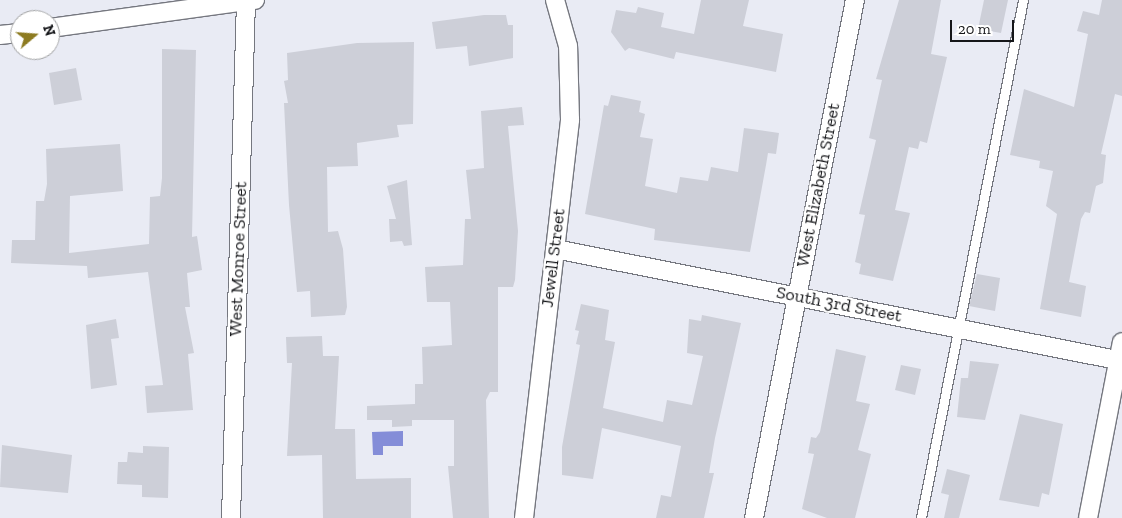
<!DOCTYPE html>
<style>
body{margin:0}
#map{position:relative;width:1122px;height:518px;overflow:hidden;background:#e9ebf4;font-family:"Zilla Slab",serif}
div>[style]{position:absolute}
.water>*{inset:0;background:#848dd8}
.building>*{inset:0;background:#cdcfd8}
.roads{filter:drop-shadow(1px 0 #75777f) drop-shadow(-1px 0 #75777f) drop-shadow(0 1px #75777f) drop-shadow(0 -1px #75777f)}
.lane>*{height:9px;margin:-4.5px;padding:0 4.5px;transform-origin:4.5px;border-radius:4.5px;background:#fff}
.street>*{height:18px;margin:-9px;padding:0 9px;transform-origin:9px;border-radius:9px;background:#fff}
span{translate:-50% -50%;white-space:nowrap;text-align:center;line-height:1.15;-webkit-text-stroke:4.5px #fff;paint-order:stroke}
.street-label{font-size:18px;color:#151619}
.north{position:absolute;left:10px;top:10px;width:50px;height:50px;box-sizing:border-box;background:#fff;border:1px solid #a1a2a3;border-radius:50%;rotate:72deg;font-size:14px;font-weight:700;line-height:20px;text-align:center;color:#151619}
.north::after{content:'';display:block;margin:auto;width:18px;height:22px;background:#8d7b21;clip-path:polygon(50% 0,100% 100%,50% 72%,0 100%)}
.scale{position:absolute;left:950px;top:20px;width:64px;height:22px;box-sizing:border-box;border:2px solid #151619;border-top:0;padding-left:6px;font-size:15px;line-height:18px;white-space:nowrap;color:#151619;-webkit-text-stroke:4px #fff;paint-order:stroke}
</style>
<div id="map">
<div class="water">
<div style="clip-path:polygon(403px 431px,403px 446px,383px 446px,383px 455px,373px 455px,372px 432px)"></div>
</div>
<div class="building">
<div style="clip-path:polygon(701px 0,749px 0,743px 26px,783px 34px,776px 72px,676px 52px,674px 59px,629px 48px,625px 51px,611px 32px,616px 10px,636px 13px,638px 7px,664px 13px,661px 27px,694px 34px)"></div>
<div style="clip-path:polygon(899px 0,941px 0,931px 54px,947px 57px,927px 143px,920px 141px,918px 149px,909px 147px,895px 210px,910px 213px,893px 281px,859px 274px,861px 264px,855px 262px,865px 215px,859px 214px,876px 140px,869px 138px,882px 80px,876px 79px)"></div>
<div style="clip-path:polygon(984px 0,1008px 0,1001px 33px,978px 29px)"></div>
<div style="clip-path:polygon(1102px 0,1122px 0,1122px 96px,1115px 94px,1101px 154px,1106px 155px,1103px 183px,1096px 186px,1090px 213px,1085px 212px,1081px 219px,1069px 282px,1086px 286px,1081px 317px,1040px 309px,1057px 214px,1046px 206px,1053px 171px,1039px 168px,1040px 161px,1010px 155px,1024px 89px,1074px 107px,1088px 34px,1077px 31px,1083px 11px,1099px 15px)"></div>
<div style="clip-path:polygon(484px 15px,506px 15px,508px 25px,513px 25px,513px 58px,469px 66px,467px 46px,436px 49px,432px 22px)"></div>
<div style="clip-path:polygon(414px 42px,413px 124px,397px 125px,399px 137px,357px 143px,358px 166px,327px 167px,328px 232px,338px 231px,343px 249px,347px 307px,345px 315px,311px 317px,310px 291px,297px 292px,289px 205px,284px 103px,288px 103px,284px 81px,288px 80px,287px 53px,357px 43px)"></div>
<div style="clip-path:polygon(162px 49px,196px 50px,192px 237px,197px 236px,202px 270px,187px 273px,190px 307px,185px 307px,194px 353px,188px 354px,193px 410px,147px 413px,145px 386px,163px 385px,148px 272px,88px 278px,87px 266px,11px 263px,12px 240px,35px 240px,36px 201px,44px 201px,47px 184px,46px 149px,120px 144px,123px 191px,70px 196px,69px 253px,149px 244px,150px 197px,160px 196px,162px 178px)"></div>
<div style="clip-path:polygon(76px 68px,82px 100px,54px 105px,49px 73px)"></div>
<div style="clip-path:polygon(611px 95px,641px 101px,639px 112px,645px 114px,640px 137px,653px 139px,645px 186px,677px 193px,680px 177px,708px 181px,711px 167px,738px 172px,744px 128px,779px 133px,776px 154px,768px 153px,766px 165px,750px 252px,654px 240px,655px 229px,585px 214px,604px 105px,608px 106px)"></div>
<div style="clip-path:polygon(522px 107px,524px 125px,508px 126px,518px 231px,515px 280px,513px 287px,498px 287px,498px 392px,490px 392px,486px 400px,489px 518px,453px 518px,448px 466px,454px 466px,454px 420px,412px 420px,412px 426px,392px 427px,392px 420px,367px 420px,367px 406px,415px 404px,415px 384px,423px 384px,422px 347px,452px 345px,450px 302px,427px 302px,425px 267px,463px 265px,465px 219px,471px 219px,466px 170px,484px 168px,481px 111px)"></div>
<div style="clip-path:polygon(407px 180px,412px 245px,404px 246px,402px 241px,390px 242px,389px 219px,396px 219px,387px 186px)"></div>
<div style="clip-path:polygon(977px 274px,1000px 278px,995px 311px,969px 306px)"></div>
<div style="clip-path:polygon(581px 304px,609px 310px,605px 340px,615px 342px,603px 408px,663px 422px,667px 400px,692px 405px,703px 356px,687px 353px,689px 319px,701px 321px,702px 315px,741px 323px,715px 438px,709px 473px,714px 473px,704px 518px,656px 518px,661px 495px,671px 497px,681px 446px,602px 428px,593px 479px,562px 475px,562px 447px,580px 345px,576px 344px,579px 331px,575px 330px)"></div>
<div style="clip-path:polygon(116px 319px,119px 338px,111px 339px,117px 385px,91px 389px,86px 325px)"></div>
<div style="clip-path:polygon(322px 336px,323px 356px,339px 356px,335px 429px,355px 429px,356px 479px,411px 478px,411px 518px,323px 518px,322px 455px,287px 456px,292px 363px,287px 363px,286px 337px)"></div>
<div style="clip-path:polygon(836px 349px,866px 356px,856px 401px,870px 404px,858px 450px,871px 454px,855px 518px,827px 518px,802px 509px,814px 454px,808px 453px,811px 437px,816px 438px,820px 432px)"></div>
<div style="clip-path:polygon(970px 361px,999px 364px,985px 420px,957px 417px,961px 378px,968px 378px)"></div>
<div style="clip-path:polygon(901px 365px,921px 369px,915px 395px,895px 390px)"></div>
<div style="clip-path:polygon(1020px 414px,1063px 424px,1049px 495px,1042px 493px,1039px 507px,999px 500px)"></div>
<div style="clip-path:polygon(2px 445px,72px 455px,68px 493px,0 487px)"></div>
<div style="clip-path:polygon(143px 446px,169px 447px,168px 498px,142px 497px,142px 485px,117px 484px,118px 462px,127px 462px,128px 452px,143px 453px)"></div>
<div style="clip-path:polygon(947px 469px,970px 475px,959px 518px,944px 518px,949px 495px,941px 493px)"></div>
</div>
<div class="roads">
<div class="lane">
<div style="left:921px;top:518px;width:528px;rotate:-78.86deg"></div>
</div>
<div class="street">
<div style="left:50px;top:28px;width:207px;rotate:-7.8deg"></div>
<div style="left:0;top:35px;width:20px;rotate:-6deg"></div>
<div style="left:555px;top:249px;width:578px;rotate:11.17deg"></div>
<div style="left:231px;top:518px;width:518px;rotate:-88.34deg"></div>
<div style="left:524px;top:518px;width:401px;rotate:-83.4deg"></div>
<div style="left:570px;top:120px;width:74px;rotate:-91.5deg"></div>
<div style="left:568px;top:46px;width:48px;rotate:-105.8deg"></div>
<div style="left:754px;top:518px;width:528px;rotate:-78.97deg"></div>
<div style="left:1088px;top:518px;width:179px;rotate:-79.1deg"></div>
</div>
</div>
<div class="street-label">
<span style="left:818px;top:185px;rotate:-79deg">West Elizabeth Street</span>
<span style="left:553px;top:258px;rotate:-83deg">Jewell Street</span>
<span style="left:238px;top:259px;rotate:-88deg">West Monroe Street</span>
<span style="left:839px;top:304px;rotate:11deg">South 3rd Street</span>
</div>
<div class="north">N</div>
<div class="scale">20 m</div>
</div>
